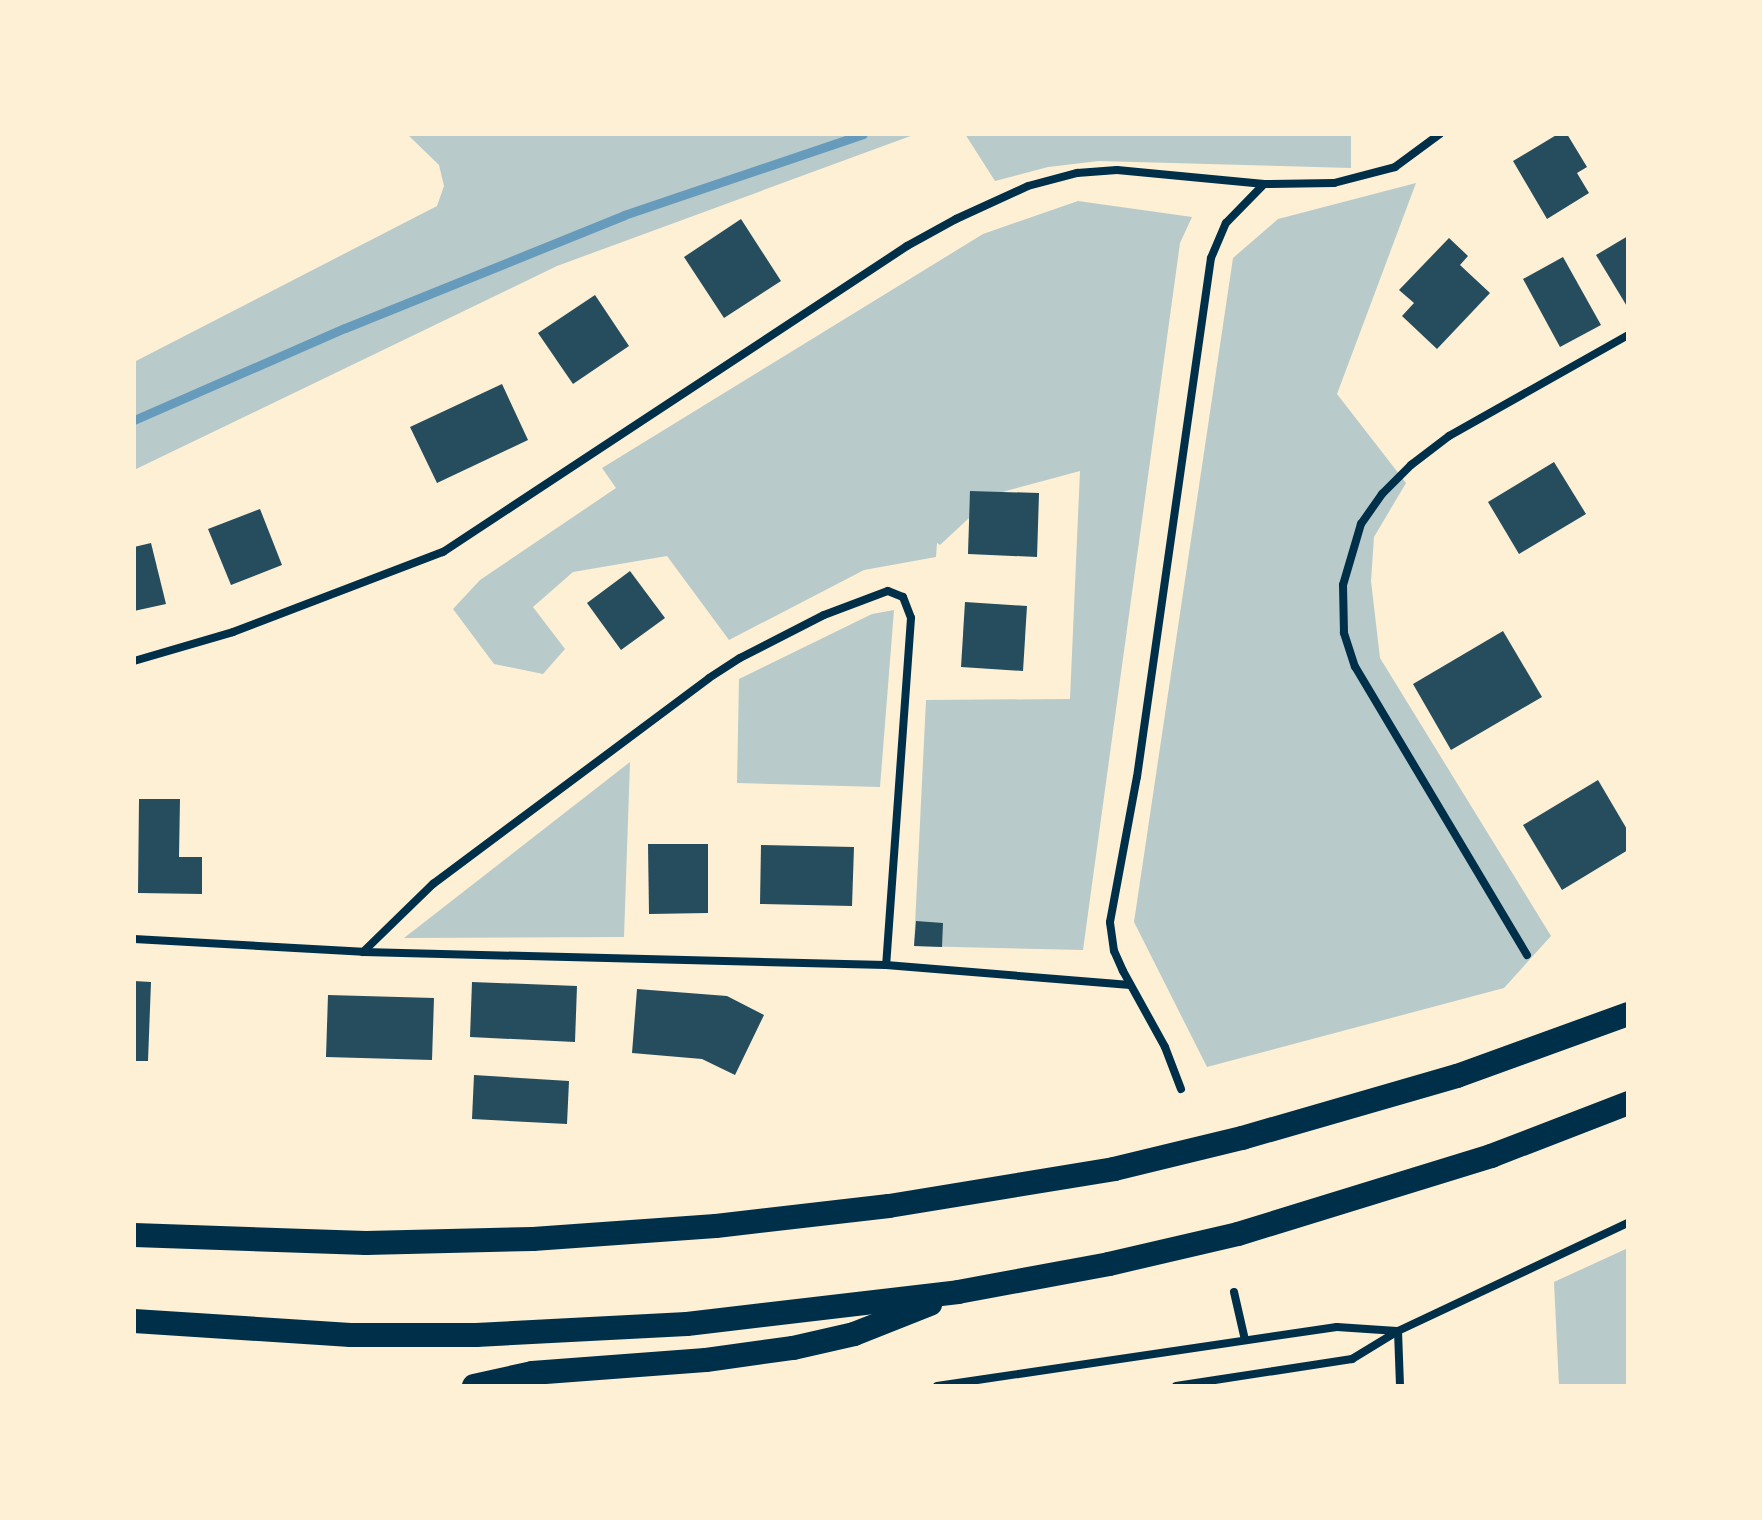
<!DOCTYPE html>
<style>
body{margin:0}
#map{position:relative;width:1762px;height:1520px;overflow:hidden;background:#fdf0d5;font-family:Mulish,sans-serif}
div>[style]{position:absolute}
.green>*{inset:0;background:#b9caca}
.stream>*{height:9px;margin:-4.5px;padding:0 4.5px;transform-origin:4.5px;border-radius:4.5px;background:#669bbc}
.building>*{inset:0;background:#264d5e}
.minor>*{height:8px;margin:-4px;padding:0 4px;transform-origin:4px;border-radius:4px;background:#003049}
.motorway>*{height:24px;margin:-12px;padding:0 12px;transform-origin:12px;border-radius:12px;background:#003049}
span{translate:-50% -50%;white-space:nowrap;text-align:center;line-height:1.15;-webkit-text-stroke:6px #fdf0d5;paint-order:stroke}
.frame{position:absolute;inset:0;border:136px solid #fdf0d5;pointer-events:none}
</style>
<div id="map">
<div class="green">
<div style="clip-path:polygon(407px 134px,916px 134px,557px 266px,134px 470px,134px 362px,437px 206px,444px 186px,439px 165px)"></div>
<div style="clip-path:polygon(965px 134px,1351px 134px,1351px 168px,1099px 161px,1048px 167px,995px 181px)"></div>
<div style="clip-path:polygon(1416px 183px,1337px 394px,1406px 483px,1374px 537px,1371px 581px,1380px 658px,1551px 936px,1504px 988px,1207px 1067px,1134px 922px,1233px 258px,1278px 219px)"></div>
<div style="clip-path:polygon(1078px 201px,1192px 217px,1180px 243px,1083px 950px,914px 946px,926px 700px,1070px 699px,1080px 471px,995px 494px,940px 545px,937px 543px,936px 557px,864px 570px,729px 640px,667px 556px,573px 572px,533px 607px,565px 649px,543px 674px,494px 664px,453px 609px,480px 580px,616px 488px,602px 468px,983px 234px)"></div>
<div style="clip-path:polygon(894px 610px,880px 787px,737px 783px,739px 679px,872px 614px)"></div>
<div style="clip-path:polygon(630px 762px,624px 937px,404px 938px)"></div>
<div style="clip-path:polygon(1628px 1248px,1628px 1386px,1559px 1386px,1554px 1282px)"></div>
</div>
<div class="stream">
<div style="left:134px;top:420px;width:230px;rotate:-23.6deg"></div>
<div style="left:345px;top:328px;width:301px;rotate:-22deg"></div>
<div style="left:624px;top:215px;width:252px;rotate:-18.7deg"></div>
</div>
<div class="building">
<div style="clip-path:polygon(1558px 134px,1567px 134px,1587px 167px,1577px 173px,1589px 193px,1547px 219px,1513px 161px)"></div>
<div style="clip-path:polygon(741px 219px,781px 281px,724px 318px,684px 257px)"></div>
<div style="clip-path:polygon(1628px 236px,1628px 308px,1596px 255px)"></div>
<div style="clip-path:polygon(1449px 238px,1468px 256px,1460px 265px,1490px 293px,1437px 349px,1402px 316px,1414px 303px,1399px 290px)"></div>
<div style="clip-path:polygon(1563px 257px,1601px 325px,1560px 347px,1523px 279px)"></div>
<div style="clip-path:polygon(595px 295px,629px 346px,573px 384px,538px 333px)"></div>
<div style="clip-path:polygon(502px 384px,528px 440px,437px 483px,410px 427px)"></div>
<div style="clip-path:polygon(1554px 462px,1586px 514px,1519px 554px,1488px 502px)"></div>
<div style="clip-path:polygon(970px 491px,1039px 493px,1037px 557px,968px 554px)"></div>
<div style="clip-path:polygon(260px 509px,282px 565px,231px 585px,208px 529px)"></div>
<div style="clip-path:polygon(151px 543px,166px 604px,134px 611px,134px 547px)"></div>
<div style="clip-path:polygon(630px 571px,665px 618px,621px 650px,587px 603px)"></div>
<div style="clip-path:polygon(965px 602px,1027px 606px,1023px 671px,961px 667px)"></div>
<div style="clip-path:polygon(1503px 631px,1542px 697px,1451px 750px,1413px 684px)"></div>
<div style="clip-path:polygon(1598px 780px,1628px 831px,1628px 850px,1562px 890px,1523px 825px)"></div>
<div style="clip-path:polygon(139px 799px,180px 799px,179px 857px,202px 857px,202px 894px,138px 893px)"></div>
<div style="clip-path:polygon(648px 844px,708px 844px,708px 913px,649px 914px)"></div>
<div style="clip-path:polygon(761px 845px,854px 847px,852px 906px,760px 904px)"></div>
<div style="clip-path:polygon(916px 921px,943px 923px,942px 947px,914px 946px)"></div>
<div style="clip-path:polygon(134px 981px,151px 982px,148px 1061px,134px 1061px)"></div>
<div style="clip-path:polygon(472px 982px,577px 986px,575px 1042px,470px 1037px)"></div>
<div style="clip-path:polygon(637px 989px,727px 996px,764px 1015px,735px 1075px,702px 1059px,632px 1053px)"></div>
<div style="clip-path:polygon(328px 995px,434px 998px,432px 1060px,326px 1057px)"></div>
<div style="clip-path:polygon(474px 1075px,569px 1081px,567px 1124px,472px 1119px)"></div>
</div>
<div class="minor">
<div style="left:134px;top:661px;width:103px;rotate:-16.3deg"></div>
<div style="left:233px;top:632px;width:225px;rotate:-20.9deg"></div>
<div style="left:443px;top:552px;width:556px;rotate:-33.4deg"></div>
<div style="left:907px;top:246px;width:56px;rotate:-28.9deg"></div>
<div style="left:956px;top:219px;width:79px;rotate:-24.6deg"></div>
<div style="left:1028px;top:186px;width:51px;rotate:-14.9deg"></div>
<div style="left:1077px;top:173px;width:40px;rotate:-4.3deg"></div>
<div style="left:1117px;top:170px;width:148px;rotate:5.4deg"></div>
<div style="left:1264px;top:184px;width:70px;rotate:-0.8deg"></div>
<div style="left:1334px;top:183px;width:63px;rotate:-14.7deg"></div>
<div style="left:1395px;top:167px;width:56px;rotate:-36.3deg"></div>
<div style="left:134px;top:939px;width:229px;rotate:3.2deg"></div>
<div style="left:363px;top:952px;width:523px;rotate:1.42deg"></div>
<div style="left:886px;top:965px;width:245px;rotate:4.7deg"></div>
<div style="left:363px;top:952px;width:98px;rotate:-44.2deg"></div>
<div style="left:433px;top:884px;width:344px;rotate:-36.7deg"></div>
<div style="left:709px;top:678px;width:37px;rotate:-33deg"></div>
<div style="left:740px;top:658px;width:94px;rotate:-27.1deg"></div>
<div style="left:824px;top:615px;width:68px;rotate:-20.6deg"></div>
<div style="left:888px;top:591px;width:16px;rotate:22deg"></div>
<div style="left:903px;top:597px;width:22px;rotate:69deg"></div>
<div style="left:911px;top:618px;width:348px;rotate:94.1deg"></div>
<div style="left:1527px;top:955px;width:335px;rotate:-120.8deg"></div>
<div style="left:1355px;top:667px;width:36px;rotate:-108deg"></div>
<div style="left:1344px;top:633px;width:48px;rotate:-91.2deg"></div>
<div style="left:1343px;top:585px;width:64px;rotate:-73.6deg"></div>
<div style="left:1361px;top:524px;width:37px;rotate:-55deg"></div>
<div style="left:1382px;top:494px;width:41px;rotate:-45deg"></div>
<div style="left:1411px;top:465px;width:48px;rotate:-37.3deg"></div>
<div style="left:1449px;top:436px;width:206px;rotate:-29.4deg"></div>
<div style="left:1181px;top:1089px;width:45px;rotate:-110.9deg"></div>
<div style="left:1165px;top:1047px;width:87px;rotate:-118.9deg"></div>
<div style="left:1123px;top:971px;width:22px;rotate:-114deg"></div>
<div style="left:1114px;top:951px;width:29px;rotate:-98deg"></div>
<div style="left:1110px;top:922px;width:147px;rotate:-79.5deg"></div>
<div style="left:1137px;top:777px;width:524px;rotate:-81.89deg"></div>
<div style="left:1211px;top:258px;width:38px;rotate:-67deg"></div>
<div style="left:1226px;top:223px;width:54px;rotate:-45.7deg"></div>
<div style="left:1234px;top:1292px;width:49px;rotate:77.1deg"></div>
<div style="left:1398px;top:1331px;width:55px;rotate:87.9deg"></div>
<div style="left:937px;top:1386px;width:404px;rotate:-8.4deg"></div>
<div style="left:1337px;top:1327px;width:60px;rotate:3.8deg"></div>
<div style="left:1176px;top:1386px;width:178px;rotate:-8.7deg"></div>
<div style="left:1352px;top:1359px;width:54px;rotate:-31.3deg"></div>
<div style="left:1398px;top:1331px;width:254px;rotate:-25.2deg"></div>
</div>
<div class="motorway">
<div style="left:134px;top:1235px;width:232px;rotate:2deg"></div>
<div style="left:366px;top:1243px;width:167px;rotate:-1.4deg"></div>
<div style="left:533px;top:1239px;width:183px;rotate:-4.1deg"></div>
<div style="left:716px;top:1226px;width:174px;rotate:-6.6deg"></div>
<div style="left:889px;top:1206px;width:228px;rotate:-9.3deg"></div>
<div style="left:1114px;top:1169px;width:132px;rotate:-13.6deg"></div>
<div style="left:1242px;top:1138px;width:224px;rotate:-16.1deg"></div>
<div style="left:1457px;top:1076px;width:182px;rotate:-19.9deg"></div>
<div style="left:134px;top:1321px;width:217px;rotate:3.7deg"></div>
<div style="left:351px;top:1335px;width:125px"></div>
<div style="left:476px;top:1335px;width:211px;rotate:-3deg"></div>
<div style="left:687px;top:1324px;width:273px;rotate:-6.7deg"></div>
<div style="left:958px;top:1292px;width:154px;rotate:-10.5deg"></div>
<div style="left:1109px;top:1264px;width:132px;rotate:-13.1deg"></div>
<div style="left:1238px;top:1234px;width:265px;rotate:-17.1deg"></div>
<div style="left:1491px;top:1156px;width:147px;rotate:-21.1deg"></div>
<div style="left:474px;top:1386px;width:59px;rotate:-12.6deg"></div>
<div style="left:532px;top:1373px;width:174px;rotate:-4.3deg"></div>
<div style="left:706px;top:1360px;width:88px;rotate:-7.9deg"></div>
<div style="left:793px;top:1348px;width:63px;rotate:-12.9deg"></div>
<div style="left:854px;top:1334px;width:82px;rotate:-21.5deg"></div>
</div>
<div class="frame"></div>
</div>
